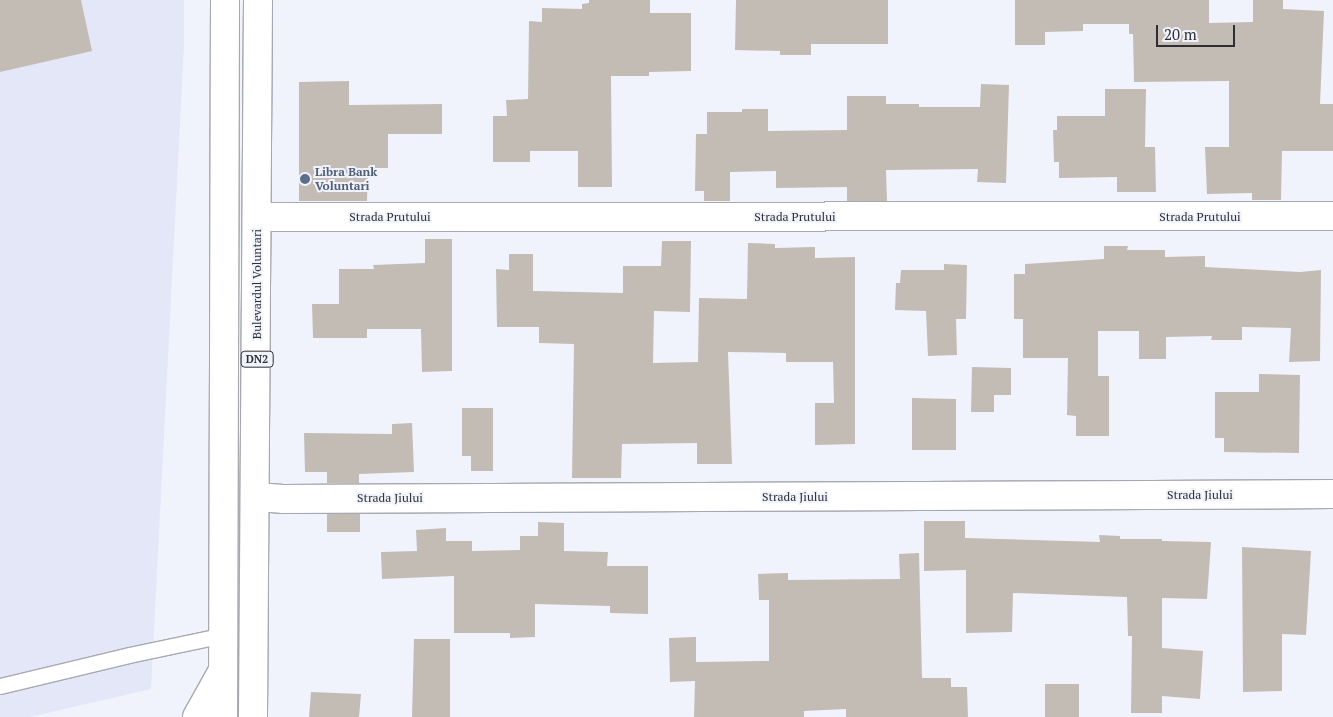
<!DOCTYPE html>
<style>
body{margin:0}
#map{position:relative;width:1333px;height:717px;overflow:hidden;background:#f1f3fc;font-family:"PT Serif",serif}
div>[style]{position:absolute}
.built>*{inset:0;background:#e3e7f7}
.building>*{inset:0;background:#c2bcb5}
.roads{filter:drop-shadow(1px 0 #a7a9b1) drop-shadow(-1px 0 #a7a9b1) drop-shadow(0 1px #a7a9b1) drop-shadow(0 -1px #a7a9b1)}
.service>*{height:15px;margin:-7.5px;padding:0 7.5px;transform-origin:7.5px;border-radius:7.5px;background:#fff}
.minor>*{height:28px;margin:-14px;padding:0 14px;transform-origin:14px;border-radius:14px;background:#fff}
.trunk>*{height:28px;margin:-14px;padding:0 14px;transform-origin:14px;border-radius:14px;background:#fff}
.dots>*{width:14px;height:14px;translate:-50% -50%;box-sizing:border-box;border:2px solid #f1f3fc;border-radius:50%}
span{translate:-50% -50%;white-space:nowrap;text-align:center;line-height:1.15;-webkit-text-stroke:4px #f1f3fc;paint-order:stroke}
.shield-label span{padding:1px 4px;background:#f1f3fc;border:1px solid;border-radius:4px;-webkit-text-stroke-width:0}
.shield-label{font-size:11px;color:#2e2f32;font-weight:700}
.service-label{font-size:12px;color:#4e5e75;font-weight:700}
.left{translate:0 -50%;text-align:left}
.street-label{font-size:12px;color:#2e2f32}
.scale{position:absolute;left:1156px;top:25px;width:79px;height:22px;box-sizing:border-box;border:2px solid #2e2f32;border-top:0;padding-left:6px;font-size:15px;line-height:18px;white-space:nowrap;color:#2e2f32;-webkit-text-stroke:4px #f1f3fc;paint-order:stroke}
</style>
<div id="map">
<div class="built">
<div style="clip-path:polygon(0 0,184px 0,184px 45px,151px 689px,30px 717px,0 717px)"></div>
</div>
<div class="building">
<div style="clip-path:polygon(0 0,81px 0,92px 51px,0 72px)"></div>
<div style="clip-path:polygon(589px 0,650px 0,650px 13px,691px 13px,691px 71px,649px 72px,649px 76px,611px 76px,612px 187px,578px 187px,578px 151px,530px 151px,530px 162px,493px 162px,493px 116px,507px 116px,506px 100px,528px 99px,529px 21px,542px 22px,542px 8px,582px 9px,582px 4px,589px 3px)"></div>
<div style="clip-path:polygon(736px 0,888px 0,888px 44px,811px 44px,811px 55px,780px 55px,780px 51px,735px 50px)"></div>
<div style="clip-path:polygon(1015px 0,1209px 0,1209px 23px,1253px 22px,1253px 0,1283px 0,1283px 9px,1324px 11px,1320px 104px,1333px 104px,1333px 151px,1282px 151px,1281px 200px,1252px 200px,1252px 193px,1207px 194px,1205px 147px,1229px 147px,1229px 81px,1134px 82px,1133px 34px,1129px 34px,1129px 24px,1083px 24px,1083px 31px,1045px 32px,1045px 45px,1015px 45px)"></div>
<div style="clip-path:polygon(349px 81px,349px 105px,442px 104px,442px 134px,388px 134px,388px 168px,368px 168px,367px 201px,299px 201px,299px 82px)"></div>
<div style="clip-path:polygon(981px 84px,1009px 85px,1006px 183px,977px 182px,978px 169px,886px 170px,887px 201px,847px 201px,847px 187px,776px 188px,776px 171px,730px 172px,730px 201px,704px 201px,704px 191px,695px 191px,696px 134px,707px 134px,707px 112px,742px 112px,742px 109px,768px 109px,768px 131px,847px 130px,847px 96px,886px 96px,886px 104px,919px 104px,919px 107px,980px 107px)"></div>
<div style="clip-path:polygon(1105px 89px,1146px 89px,1145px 147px,1155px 147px,1156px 192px,1117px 192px,1117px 177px,1059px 178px,1059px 162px,1054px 162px,1053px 130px,1057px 130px,1057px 116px,1105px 116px)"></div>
<div style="clip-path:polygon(425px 239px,452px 239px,452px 371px,422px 372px,421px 329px,367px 329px,367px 338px,313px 338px,312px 304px,339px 304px,339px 269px,374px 269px,373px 265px,425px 263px)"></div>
<div style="clip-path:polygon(662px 241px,691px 241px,690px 312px,654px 311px,653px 363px,698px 362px,699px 298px,747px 299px,748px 243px,775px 244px,775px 248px,815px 247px,815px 258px,855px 257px,855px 444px,815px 445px,815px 403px,834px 403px,833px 362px,786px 362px,786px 353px,728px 352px,732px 464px,697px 464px,697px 443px,622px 444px,621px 478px,572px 478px,574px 344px,539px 343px,539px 327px,497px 327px,496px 269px,509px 270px,509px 254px,533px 254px,533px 291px,623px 293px,623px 266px,661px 266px)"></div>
<div style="clip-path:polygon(1104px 246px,1128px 246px,1127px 250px,1165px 250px,1165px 257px,1205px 256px,1205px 267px,1300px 272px,1321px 270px,1320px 361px,1289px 362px,1291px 328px,1242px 327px,1242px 340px,1211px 340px,1212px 336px,1166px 337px,1166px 359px,1139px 359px,1139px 331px,1098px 331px,1098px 376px,1109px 376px,1109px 436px,1076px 436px,1076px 416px,1067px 415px,1068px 358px,1023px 358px,1023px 319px,1014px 319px,1014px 274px,1025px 274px,1025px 264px,1104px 259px)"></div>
<div style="clip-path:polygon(944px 264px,967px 265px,966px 319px,956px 319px,957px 355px,928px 356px,926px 311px,895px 310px,896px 283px,900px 283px,901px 270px,944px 270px)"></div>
<div style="clip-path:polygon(972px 367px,1011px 368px,1011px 395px,994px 395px,994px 412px,971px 412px)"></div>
<div style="clip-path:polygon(1259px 374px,1300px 375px,1299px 453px,1224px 452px,1224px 438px,1215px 438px,1215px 392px,1259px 392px)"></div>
<div style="clip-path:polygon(912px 398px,956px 399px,956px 450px,912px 450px)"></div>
<div style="clip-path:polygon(462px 408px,493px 408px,493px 471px,471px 471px,471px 456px,462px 456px)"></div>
<div style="clip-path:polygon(412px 423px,414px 472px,359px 474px,359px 483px,327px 483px,327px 472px,305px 472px,304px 433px,392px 434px,392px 424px)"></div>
<div style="clip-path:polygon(327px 514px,360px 514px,360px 532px,327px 532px)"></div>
<div style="clip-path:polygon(924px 521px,965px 521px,965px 538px,1100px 542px,1099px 535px,1120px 536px,1120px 539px,1162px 539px,1162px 541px,1211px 542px,1207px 599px,1162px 598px,1162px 648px,1203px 651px,1200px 699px,1162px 696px,1162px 713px,1131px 713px,1132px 636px,1128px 636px,1127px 597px,1013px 593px,1012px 632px,966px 633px,966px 570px,924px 571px)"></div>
<div style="clip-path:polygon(538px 522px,564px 523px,564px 551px,608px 552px,607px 566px,648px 566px,648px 614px,610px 613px,610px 606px,535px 604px,535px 637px,510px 638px,510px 633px,454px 633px,454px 576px,382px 579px,381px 552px,417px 551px,416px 530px,446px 528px,446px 541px,472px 541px,472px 551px,520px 550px,520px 536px,538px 536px)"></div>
<div style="clip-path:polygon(1242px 547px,1311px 551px,1306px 635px,1282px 634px,1282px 691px,1243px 692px)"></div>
<div style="clip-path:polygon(919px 553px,922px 678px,951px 678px,951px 687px,967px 687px,968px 717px,846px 717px,846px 709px,804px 711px,804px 717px,694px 717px,695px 681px,670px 682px,669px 638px,696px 637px,696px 662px,769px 661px,769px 600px,759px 600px,758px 574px,788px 573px,788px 580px,900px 579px,899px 554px)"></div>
<div style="clip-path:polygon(414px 639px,450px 639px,450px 717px,412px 717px)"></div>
<div style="clip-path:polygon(1045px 684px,1079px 684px,1079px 717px,1045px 717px)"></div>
<div style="clip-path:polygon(311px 692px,361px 694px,359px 717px,309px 717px)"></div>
</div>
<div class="roads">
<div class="service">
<div style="left:0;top:686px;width:133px;rotate:-13.5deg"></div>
<div style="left:129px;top:655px;width:97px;rotate:-11.9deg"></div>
</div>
<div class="minor">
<div style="left:258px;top:217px;width:1075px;rotate:-0.05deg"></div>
<div style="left:256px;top:497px;width:27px;rotate:4deg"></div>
<div style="left:283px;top:499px;width:1050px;rotate:-0.27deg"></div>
</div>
<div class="trunk">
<div style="left:197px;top:717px;width:51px;rotate:-60.9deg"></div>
<div style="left:223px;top:717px;width:717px;rotate:-89.84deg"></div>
<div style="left:253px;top:717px;width:717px;rotate:-89.6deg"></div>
</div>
</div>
<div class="dots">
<div style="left:305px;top:179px;background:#5c6f8a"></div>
</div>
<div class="shield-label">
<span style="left:257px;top:359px">DN2</span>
</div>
<div class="service-label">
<span class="left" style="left:315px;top:179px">Libra Bank<br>Voluntari</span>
</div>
<div class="street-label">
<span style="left:390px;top:217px">Strada Prutului</span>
<span style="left:795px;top:217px">Strada Prutului</span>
<span style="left:1200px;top:217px">Strada Prutului</span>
<span style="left:257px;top:284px;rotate:-90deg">Bulevardul Voluntari</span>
<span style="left:1200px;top:495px">Strada Jiului</span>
<span style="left:795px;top:497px">Strada Jiului</span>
<span style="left:390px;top:498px">Strada Jiului</span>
</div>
<div class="scale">20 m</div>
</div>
